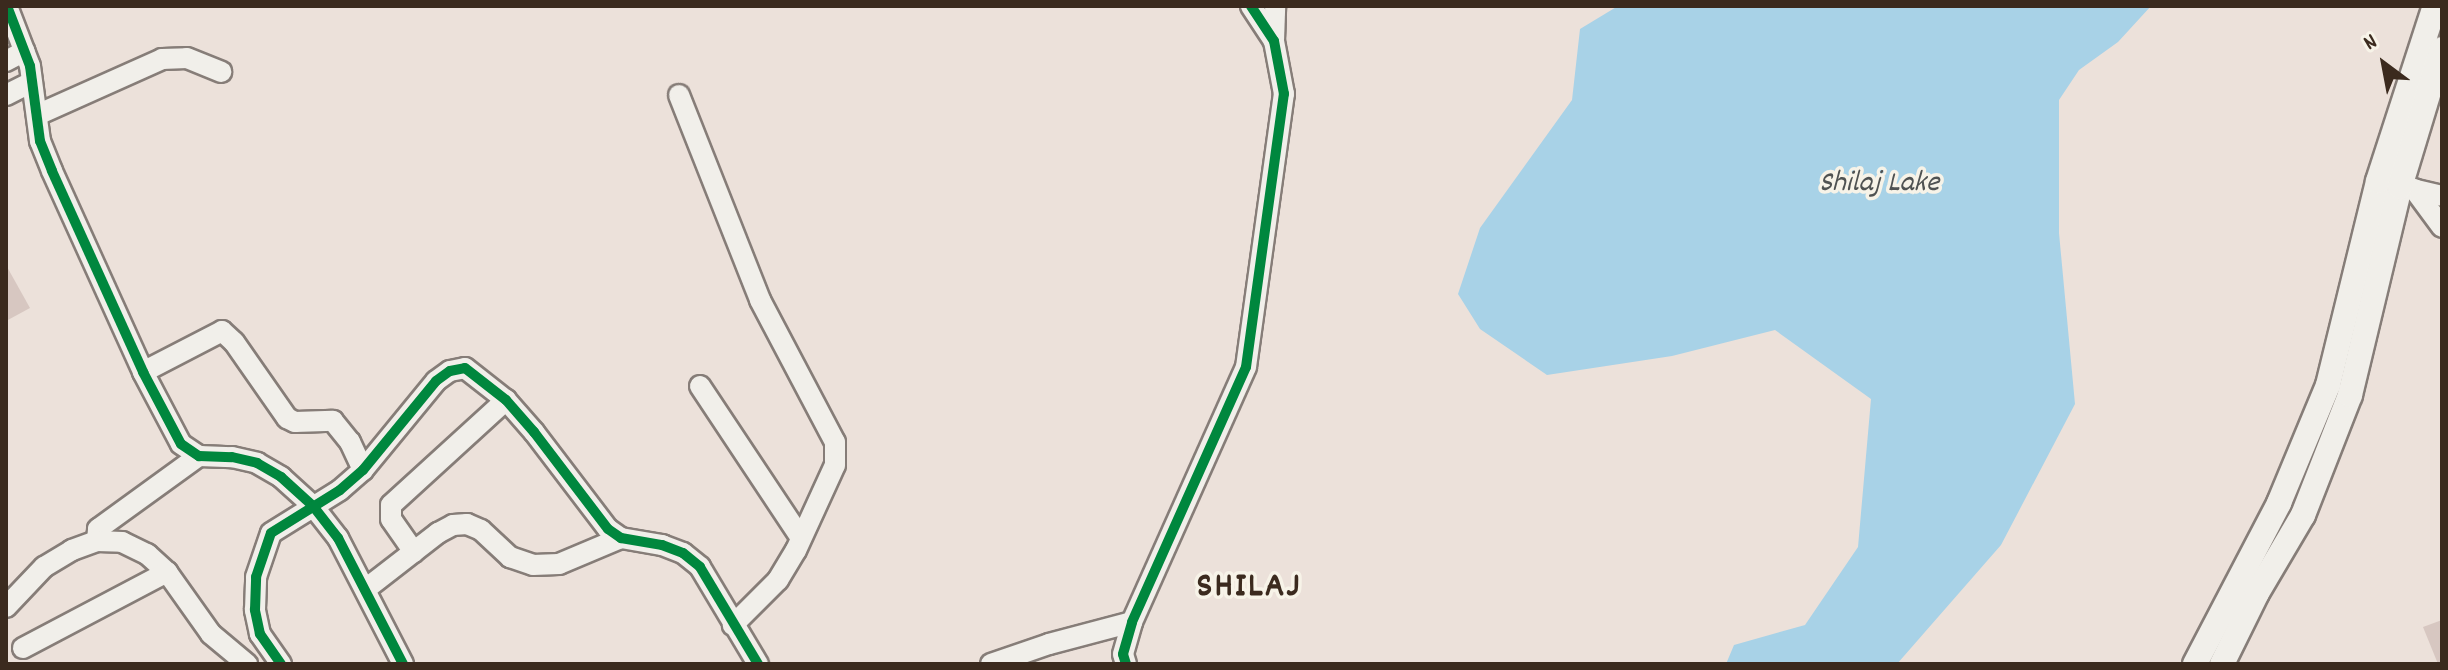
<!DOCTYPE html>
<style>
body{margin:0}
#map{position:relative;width:2448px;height:670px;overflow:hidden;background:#ece1da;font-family:Dekko,sans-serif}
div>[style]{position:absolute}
.water>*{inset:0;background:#a8d2e7}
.building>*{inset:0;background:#d7c7c1}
.roads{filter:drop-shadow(2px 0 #867d78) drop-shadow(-2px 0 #867d78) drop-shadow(0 2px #867d78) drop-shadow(0 -2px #867d78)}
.minor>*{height:20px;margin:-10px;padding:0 10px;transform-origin:10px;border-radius:10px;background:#f1efea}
.major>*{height:24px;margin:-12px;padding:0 12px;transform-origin:12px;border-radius:12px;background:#f1efea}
.cycleway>*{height:10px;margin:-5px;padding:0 5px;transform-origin:5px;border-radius:5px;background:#00873e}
span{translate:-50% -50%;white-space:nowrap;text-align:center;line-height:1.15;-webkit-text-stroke:7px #f7f3e8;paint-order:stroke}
.water-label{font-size:30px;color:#4f5252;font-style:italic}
.district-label{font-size:36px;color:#3b2a1e;font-weight:700;letter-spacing:2px}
.frame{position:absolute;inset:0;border:8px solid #3b2a1e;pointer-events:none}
.north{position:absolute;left:2344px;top:24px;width:80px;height:80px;-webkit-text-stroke:6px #f7f3e8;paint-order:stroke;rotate:328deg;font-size:22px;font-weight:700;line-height:32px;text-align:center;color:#3b2a1e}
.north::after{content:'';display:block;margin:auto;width:28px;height:36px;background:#3b2a1e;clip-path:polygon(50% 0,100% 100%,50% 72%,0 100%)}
</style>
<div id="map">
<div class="water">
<div style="clip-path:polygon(1618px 6px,2151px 6px,2118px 42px,2079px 70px,2059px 100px,2059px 233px,2075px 404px,2001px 545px,1897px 664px,1726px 664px,1734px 645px,1805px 625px,1858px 547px,1871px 399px,1775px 330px,1672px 356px,1547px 375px,1480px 329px,1458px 294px,1480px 228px,1572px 100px,1580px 29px)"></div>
</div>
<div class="building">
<div style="clip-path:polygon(6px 265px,30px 308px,6px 321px)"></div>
<div style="clip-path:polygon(2442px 620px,2442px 664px,2438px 664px,2423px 627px)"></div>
</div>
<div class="roads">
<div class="minor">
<div style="left:7px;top:6px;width:64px;rotate:69deg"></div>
<div style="left:30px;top:66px;width:76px;rotate:82.4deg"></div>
<div style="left:40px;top:141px;width:32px;rotate:68deg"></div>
<div style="left:52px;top:171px;width:221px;rotate:65.6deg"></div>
<div style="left:143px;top:372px;width:81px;rotate:62.2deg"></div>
<div style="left:181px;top:444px;width:22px;rotate:34deg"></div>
<div style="left:199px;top:456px;width:33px;rotate:2deg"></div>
<div style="left:232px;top:457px;width:26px;rotate:13deg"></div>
<div style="left:257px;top:463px;width:28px;rotate:30deg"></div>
<div style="left:281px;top:477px;width:43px;rotate:42.2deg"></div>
<div style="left:313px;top:506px;width:41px;rotate:52deg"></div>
<div style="left:338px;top:538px;width:142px;rotate:62.7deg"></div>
<div style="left:1274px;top:41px;width:35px;rotate:-88deg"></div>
<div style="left:6px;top:61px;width:21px;rotate:-28deg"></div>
<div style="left:6px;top:95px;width:28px;rotate:-27deg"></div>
<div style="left:679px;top:95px;width:220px;rotate:68.4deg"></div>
<div style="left:760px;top:300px;width:161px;rotate:62.2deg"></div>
<div style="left:835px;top:442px;width:23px;rotate:90deg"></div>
<div style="left:835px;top:465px;width:94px;rotate:114.6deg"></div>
<div style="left:796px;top:550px;width:35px;rotate:121deg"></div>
<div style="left:778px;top:580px;width:64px;rotate:135deg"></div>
<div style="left:37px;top:115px;width:137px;rotate:-24.1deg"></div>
<div style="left:162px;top:59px;width:25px;rotate:-2deg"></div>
<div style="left:187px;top:58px;width:37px;rotate:22deg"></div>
<div style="left:2408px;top:188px;width:35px;rotate:13deg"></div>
<div style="left:2414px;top:189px;width:47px;rotate:53.6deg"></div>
<div style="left:143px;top:372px;width:89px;rotate:-27.4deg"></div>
<div style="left:222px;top:331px;width:16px;rotate:43deg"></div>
<div style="left:234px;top:342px;width:93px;rotate:55.1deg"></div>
<div style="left:287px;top:418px;width:9px;rotate:27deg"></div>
<div style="left:295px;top:422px;width:38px;rotate:-2deg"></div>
<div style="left:333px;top:421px;width:27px;rotate:51deg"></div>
<div style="left:350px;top:442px;width:31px;rotate:65deg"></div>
<div style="left:700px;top:386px;width:182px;rotate:56.4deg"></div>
<div style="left:97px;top:541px;width:12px;rotate:-85deg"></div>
<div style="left:98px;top:529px;width:125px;rotate:-35.9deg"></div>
<div style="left:414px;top:552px;width:40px;rotate:-124.9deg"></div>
<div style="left:391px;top:519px;width:14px;rotate:-90deg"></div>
<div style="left:391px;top:505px;width:156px;rotate:-42.4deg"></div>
<div style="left:367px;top:588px;width:90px;rotate:-37.8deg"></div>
<div style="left:438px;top:533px;width:17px;rotate:-28deg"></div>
<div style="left:453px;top:525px;width:14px;rotate:-4deg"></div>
<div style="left:467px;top:524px;width:15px;rotate:23deg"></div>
<div style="left:481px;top:530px;width:40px;rotate:43deg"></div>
<div style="left:510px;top:557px;width:24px;rotate:19deg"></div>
<div style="left:533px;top:565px;width:26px;rotate:-2deg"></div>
<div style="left:559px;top:564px;width:67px;rotate:-22.8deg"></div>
<div style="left:6px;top:607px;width:55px;rotate:-46.5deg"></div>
<div style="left:44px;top:567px;width:33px;rotate:-31deg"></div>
<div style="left:72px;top:550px;width:27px;rotate:-20deg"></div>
<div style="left:97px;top:541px;width:25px;rotate:2deg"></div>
<div style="left:122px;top:542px;width:28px;rotate:26deg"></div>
<div style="left:147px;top:554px;width:27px;rotate:42deg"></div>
<div style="left:167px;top:572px;width:76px;rotate:54.6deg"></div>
<div style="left:211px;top:634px;width:47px;rotate:39.8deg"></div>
<div style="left:23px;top:648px;width:163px;rotate:-27.8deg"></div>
<div style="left:281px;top:664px;width:37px;rotate:-125deg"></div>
<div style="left:260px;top:634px;width:25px;rotate:-102deg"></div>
<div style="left:255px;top:610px;width:33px;rotate:-88deg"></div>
<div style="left:256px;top:577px;width:46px;rotate:-71.2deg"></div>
<div style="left:271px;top:533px;width:81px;rotate:-31.9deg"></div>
<div style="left:340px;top:490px;width:30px;rotate:-41deg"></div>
<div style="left:363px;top:470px;width:115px;rotate:-50.6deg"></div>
<div style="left:436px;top:381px;width:17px;rotate:-36deg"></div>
<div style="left:450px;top:371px;width:15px;rotate:-11deg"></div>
<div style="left:465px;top:368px;width:52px;rotate:38deg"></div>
<div style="left:506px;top:400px;width:43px;rotate:48.8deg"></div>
<div style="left:534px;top:432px;width:122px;rotate:52.7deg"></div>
<div style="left:608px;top:529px;width:16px;rotate:35deg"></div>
<div style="left:621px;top:538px;width:42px;rotate:9.7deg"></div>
<div style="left:662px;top:545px;width:22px;rotate:21deg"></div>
<div style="left:683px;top:553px;width:22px;rotate:39deg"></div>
<div style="left:700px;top:567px;width:113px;rotate:59.1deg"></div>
<div style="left:991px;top:664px;width:61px;rotate:-19deg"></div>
<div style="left:1049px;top:644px;width:86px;rotate:-14.8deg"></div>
<div style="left:1126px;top:664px;width:10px;rotate:-107deg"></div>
<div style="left:1123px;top:654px;width:33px;rotate:-74deg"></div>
<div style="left:1132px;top:622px;width:279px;rotate:-65.9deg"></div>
<div style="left:1246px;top:367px;width:276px;rotate:-82.1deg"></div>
<div style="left:1284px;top:94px;width:54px;rotate:-100.7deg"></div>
<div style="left:1274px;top:41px;width:42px;rotate:-123.3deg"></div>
</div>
<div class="major">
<div style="left:2195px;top:664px;width:182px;rotate:-62.4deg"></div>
<div style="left:2279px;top:503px;width:128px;rotate:-67.4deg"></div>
<div style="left:2328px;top:385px;width:210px;rotate:-76.2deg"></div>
<div style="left:2378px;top:181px;width:184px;rotate:-72deg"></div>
<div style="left:2222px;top:664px;width:79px;rotate:-63.8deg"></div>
<div style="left:2257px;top:593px;width:91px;rotate:-59.5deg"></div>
<div style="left:2303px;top:515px;width:129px;rotate:-68.6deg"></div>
<div style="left:2350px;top:395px;width:214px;rotate:-76.5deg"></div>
<div style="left:2400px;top:187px;width:144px;rotate:-73.1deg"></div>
</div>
</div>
<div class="cycleway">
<div style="left:7px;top:6px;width:64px;rotate:69deg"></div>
<div style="left:30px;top:66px;width:76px;rotate:82.4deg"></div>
<div style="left:40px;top:141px;width:32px;rotate:68deg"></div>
<div style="left:52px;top:171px;width:221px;rotate:65.6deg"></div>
<div style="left:143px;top:372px;width:81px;rotate:62.2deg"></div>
<div style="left:181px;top:444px;width:22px;rotate:34deg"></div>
<div style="left:199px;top:456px;width:33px;rotate:2deg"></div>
<div style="left:232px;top:457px;width:26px;rotate:13deg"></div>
<div style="left:257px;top:463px;width:28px;rotate:30deg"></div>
<div style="left:281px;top:477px;width:43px;rotate:42.2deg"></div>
<div style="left:313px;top:506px;width:41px;rotate:52deg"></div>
<div style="left:338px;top:538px;width:142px;rotate:62.7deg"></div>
<div style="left:281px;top:664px;width:37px;rotate:-125deg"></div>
<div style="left:260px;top:634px;width:25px;rotate:-102deg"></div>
<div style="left:255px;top:610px;width:33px;rotate:-88deg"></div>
<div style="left:256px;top:577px;width:46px;rotate:-71.2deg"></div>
<div style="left:271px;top:533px;width:81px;rotate:-31.9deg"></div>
<div style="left:340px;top:490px;width:30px;rotate:-41deg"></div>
<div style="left:363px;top:470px;width:115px;rotate:-50.6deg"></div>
<div style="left:436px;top:381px;width:17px;rotate:-36deg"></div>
<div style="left:450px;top:371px;width:15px;rotate:-11deg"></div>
<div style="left:465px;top:368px;width:52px;rotate:38deg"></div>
<div style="left:506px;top:400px;width:43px;rotate:48.8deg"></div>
<div style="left:534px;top:432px;width:122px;rotate:52.7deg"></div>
<div style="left:608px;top:529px;width:16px;rotate:35deg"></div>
<div style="left:621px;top:538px;width:42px;rotate:9.7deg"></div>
<div style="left:662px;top:545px;width:22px;rotate:21deg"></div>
<div style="left:683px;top:553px;width:22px;rotate:39deg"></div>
<div style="left:700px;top:567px;width:113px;rotate:59.1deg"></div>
<div style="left:1126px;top:664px;width:10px;rotate:-107deg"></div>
<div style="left:1123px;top:654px;width:33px;rotate:-74deg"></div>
<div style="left:1132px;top:622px;width:279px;rotate:-65.9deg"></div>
<div style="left:1246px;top:367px;width:276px;rotate:-82.1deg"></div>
<div style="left:1284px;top:94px;width:54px;rotate:-100.7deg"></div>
<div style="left:1274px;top:41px;width:42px;rotate:-123.3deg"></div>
</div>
<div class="water-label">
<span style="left:1879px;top:185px">Shilaj Lake</span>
</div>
<div class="district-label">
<span style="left:1249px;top:589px">SHILAJ</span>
</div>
<div class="frame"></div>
<div class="north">N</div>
</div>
